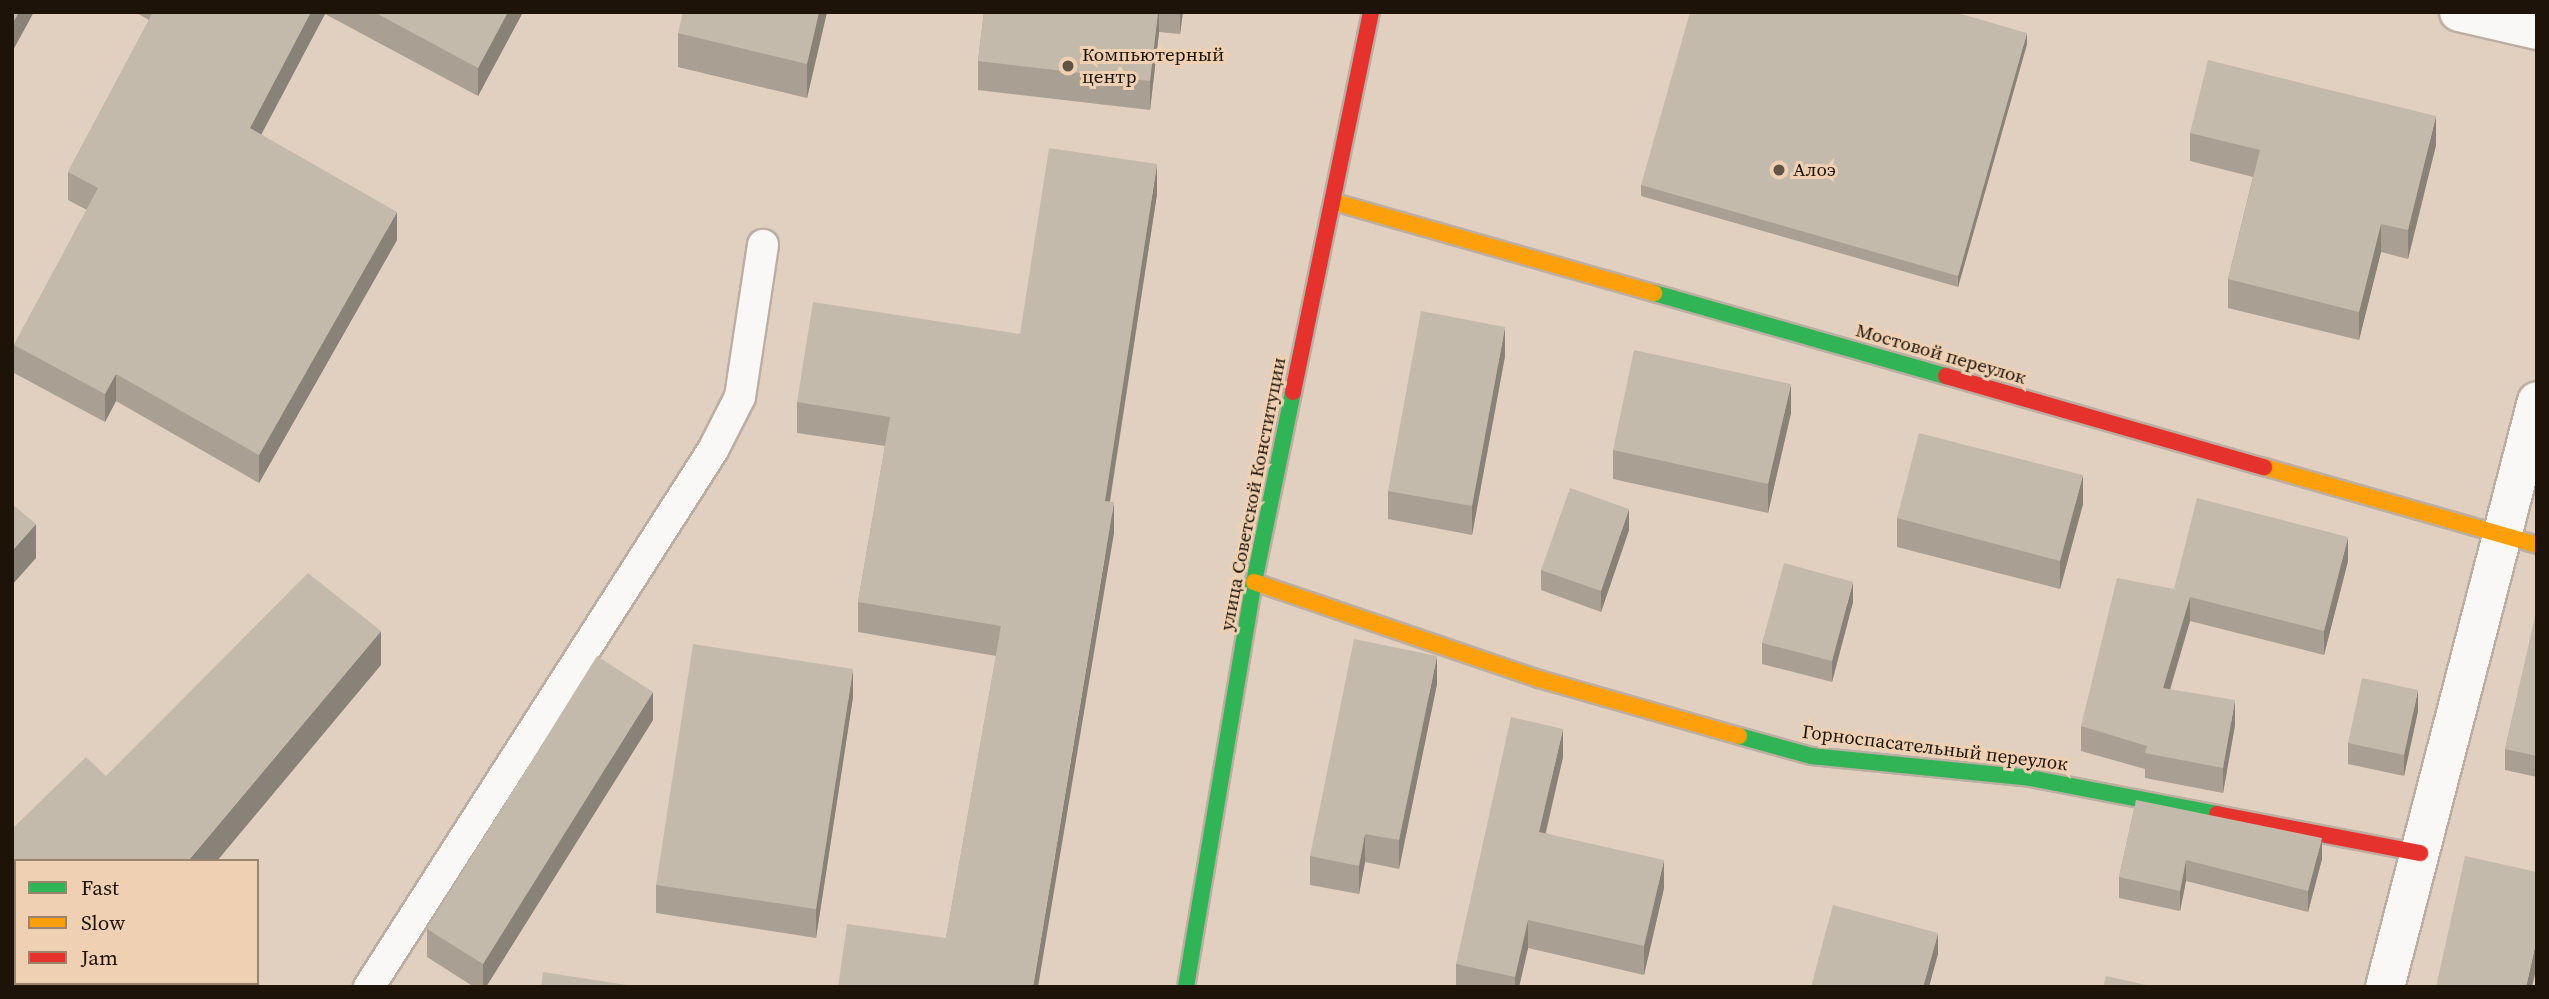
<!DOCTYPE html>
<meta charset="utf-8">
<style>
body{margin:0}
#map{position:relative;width:2549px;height:999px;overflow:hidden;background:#e1d0c0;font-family:"Source Serif 4",serif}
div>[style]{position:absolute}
.roads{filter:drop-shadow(2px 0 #bcaea2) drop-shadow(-2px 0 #bcaea2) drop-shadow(0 2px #bcaea2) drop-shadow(0 -2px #bcaea2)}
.lane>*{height:30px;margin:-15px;padding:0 15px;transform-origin:15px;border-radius:15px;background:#faf8f6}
.street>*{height:38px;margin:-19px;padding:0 19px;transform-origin:19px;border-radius:19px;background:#faf8f6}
.fast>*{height:16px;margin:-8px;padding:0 8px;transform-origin:8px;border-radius:8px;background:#30b455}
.slow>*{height:16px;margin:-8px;padding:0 8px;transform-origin:8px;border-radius:8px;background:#ff9f0a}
.jam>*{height:16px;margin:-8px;padding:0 8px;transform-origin:8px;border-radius:8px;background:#e5322d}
.wall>*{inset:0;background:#a9a093}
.shaded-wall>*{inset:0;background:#898278}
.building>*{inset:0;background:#c4baab}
.dots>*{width:19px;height:19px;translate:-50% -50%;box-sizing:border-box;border:4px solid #efd0b2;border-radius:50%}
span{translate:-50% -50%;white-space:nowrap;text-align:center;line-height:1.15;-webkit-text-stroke:6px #efd0b2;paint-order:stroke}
.poi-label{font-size:19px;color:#1d1308}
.left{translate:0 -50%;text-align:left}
.street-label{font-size:19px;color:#1d1308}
.frame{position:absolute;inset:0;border:14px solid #1d1308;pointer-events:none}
.legend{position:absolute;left:14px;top:859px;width:245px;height:126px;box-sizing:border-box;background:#efd0b2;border:2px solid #9b846e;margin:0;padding:9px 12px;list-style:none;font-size:21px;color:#1d1308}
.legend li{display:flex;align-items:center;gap:14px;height:35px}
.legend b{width:35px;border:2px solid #9b846e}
</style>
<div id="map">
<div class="roads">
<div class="lane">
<div style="left:369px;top:987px;width:638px;rotate:-57.36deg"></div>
<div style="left:713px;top:450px;width:59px;rotate:-63deg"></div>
<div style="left:740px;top:397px;width:154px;rotate:-81.4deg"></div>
</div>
<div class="street">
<div style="left:2459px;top:12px;width:80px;rotate:13deg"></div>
<div style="left:2385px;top:987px;width:605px;rotate:-75.46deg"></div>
</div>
<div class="fast">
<div style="left:1654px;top:293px;width:304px;rotate:15.9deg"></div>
<div style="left:1739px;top:736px;width:75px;rotate:15.5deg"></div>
<div style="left:1811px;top:756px;width:220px;rotate:5.7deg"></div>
<div style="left:2030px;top:778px;width:190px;rotate:10.9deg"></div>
<div style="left:1186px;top:987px;width:411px;rotate:-80.5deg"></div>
<div style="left:1254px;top:582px;width:194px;rotate:-78.4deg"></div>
</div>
<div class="slow">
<div style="left:1334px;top:202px;width:333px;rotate:15.9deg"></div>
<div style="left:2264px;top:467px;width:284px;rotate:15.9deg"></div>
<div style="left:1254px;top:582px;width:301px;rotate:18.8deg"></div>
<div style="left:1539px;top:679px;width:208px;rotate:15.9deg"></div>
</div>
<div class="jam">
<div style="left:1946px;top:376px;width:331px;rotate:16deg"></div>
<div style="left:1293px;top:392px;width:388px;rotate:-78.4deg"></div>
<div style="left:2217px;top:814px;width:207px;rotate:10.9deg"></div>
</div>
</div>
<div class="wall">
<div style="clip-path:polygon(135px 12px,523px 12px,478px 96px,325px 14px,261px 134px,397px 240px,259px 483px,116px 401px,105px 422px,14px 373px,14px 345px,87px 210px,68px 200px,68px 172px,149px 20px)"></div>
<div style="clip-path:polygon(827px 12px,807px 98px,678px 67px,678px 33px)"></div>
<div style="clip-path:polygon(984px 12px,1183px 12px,1180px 34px,1159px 32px,1150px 110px,978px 90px,978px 61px)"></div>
<div style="clip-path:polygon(2027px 44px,1958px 287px,1641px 196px,1641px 185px)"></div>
<div style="clip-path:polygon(2190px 133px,2436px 145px,2408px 259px,2381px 252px,2359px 340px,2228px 308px,2228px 279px,2253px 177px,2190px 161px)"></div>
<div style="clip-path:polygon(1157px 194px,1110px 502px,1114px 533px,946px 938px,996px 656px,858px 632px,858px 602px,885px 446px,797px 433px,797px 402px,1020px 334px)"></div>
<div style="clip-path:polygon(1505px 356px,1472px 535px,1388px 519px,1388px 491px)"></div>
<div style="clip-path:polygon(1791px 413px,1768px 513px,1613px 479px,1613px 450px)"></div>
<div style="clip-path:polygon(2083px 504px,2060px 589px,1897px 547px,1897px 518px)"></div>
<div style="clip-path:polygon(1629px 530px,1601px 612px,1541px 590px,1541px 570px)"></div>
<div style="clip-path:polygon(2348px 561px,2324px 655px,2190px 621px,2170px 690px,2235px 725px,2223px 793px,2145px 778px,2145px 769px,2081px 751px,2081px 726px,2174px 589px)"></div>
<div style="clip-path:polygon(1853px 602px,1832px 682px,1762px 664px,1762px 643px)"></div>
<div style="clip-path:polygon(2537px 612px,2537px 777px,2505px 770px,2505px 749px)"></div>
<div style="clip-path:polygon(1437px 684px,1399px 869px,1365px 862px,1359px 894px,1310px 885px,1310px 856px)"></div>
<div style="clip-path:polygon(853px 697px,816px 938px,656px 913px,656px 885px)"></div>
<div style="clip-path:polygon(2418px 711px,2404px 776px,2348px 764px,2348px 743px)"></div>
<div style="clip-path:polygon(653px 720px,486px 987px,474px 987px,427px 957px,427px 929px)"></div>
<div style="clip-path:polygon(1563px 757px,1546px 833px,1664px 888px,1644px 975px,1528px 948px,1519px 987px,1456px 987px,1456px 964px)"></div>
<div style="clip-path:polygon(2136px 800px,2322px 859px,2308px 912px,2186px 881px,2180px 911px,2119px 898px,2119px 877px)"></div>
</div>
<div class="shaded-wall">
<div style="clip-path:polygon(19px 12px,34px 12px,12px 52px,12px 24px)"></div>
<div style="clip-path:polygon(311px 12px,325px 12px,325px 14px,250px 156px,250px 128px)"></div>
<div style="clip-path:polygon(508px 12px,523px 12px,478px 96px,478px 68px)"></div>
<div style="clip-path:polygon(819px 12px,827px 12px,807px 98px,807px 64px)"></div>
<div style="clip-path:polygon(1158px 12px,1159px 12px,1159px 32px,1150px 110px,1150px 81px)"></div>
<div style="clip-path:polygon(1180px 12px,1183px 12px,1180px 34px)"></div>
<div style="clip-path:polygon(2027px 33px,2027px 44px,1958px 287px,1958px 276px)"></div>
<div style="clip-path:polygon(2436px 116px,2436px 145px,2408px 259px,2408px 230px)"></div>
<div style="clip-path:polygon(1157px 164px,1157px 194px,1105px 531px,1105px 501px)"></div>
<div style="clip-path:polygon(397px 212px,397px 240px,259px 483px,259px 455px)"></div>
<div style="clip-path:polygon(2381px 224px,2381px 252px,2359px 340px,2359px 312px)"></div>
<div style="clip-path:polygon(1505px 327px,1505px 356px,1472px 535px,1472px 506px)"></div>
<div style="clip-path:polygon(116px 374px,116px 401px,105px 422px,105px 394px)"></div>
<div style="clip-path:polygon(1791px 384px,1791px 413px,1768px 513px,1768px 484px)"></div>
<div style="clip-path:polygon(2083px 475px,2083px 504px,2060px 589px,2060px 561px)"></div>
<div style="clip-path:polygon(1114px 502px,1114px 533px,1038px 987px,1033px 987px)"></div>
<div style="clip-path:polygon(1629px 509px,1629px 530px,1601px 612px,1601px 591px)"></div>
<div style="clip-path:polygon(36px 524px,36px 558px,12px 585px,12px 551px)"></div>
<div style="clip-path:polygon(2348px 537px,2348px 561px,2324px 655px,2324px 631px)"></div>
<div style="clip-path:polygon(1853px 582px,1853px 602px,1832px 682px,1832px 661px)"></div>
<div style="clip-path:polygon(2190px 597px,2190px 621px,2163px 713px,2163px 688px)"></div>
<div style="clip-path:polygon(381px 631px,381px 665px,217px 861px,188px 861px)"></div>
<div style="clip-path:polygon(1437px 656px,1437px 684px,1399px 869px,1399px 840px)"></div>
<div style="clip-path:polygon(853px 669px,853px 697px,816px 938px,816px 909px)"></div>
<div style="clip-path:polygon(2418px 690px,2418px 711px,2404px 776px,2404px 755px)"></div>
<div style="clip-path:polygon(653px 692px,653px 720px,486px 987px,483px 987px,483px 964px)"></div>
<div style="clip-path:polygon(2235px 700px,2235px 725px,2223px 793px,2223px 768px)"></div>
<div style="clip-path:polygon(1563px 729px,1563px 757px,1539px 860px,1539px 832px)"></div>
<div style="clip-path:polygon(1365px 834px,1365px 862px,1359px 894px,1359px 866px)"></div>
<div style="clip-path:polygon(2322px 838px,2322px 859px,2308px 912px,2308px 891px)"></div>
<div style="clip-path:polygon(1664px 860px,1664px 888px,1644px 975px,1644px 946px)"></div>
<div style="clip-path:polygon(2186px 860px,2186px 881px,2180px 911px,2180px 891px)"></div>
<div style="clip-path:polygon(1528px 920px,1528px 948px,1519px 987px,1515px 987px,1515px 977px)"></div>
<div style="clip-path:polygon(1938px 933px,1938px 954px,1929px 987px,1923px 987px)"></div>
<div style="clip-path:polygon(2537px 938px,2537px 966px,2532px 987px,2526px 987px)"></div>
<div style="clip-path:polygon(58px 983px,94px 983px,90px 987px,54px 987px)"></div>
</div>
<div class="building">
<div style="clip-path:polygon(12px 12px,19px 12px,12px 24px)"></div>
<div style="clip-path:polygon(153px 12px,311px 12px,250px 128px,397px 212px,259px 455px,116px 374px,105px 394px,14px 345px,98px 188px,68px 172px)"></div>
<div style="clip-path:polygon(374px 12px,508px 12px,478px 68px)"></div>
<div style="clip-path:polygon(683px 12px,819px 12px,807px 64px,678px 33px)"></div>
<div style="clip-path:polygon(984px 12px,1158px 12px,1150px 81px,978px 61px)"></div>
<div style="clip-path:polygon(1690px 12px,1954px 12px,2027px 33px,1958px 276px,1641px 185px)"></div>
<div style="clip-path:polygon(2208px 60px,2436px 116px,2408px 230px,2381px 224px,2359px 312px,2228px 279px,2260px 150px,2190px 133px)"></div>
<div style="clip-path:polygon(1049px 148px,1157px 164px,1105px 501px,1114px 502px,1033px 987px,838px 987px,847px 924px,946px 938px,1001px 626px,858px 602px,890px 417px,797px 402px,813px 302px,1020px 334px)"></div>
<div style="clip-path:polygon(1421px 311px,1505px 327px,1472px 506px,1388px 491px)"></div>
<div style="clip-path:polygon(1634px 350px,1791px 384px,1768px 484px,1613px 450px)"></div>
<div style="clip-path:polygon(1919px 433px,2083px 475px,2060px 561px,1897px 518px)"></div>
<div style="clip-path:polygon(1570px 488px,1629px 509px,1601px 591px,1541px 570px)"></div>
<div style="clip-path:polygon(2197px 498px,2348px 537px,2324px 631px,2190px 597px,2163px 688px,2235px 700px,2223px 768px,2145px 753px,2147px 746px,2081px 726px,2117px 578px,2174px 589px)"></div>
<div style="clip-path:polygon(12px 504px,36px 524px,12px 551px)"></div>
<div style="clip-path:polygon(1784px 563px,1853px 582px,1832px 661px,1762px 643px)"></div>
<div style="clip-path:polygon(308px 573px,381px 631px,188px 861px,16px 861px,16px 983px,58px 983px,54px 987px,12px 987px,12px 829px,86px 757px,106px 776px)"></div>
<div style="clip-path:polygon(2536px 612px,2537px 612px,2537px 756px,2505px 749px)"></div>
<div style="clip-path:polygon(1354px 639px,1437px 656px,1399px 840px,1365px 834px,1359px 866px,1310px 856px)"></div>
<div style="clip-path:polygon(693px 644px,853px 669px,816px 909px,656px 885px)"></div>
<div style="clip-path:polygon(597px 656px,653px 692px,483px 964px,427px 929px)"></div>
<div style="clip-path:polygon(2362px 678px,2418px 690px,2404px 755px,2348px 743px)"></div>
<div style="clip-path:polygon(1511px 717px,1563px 729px,1539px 832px,1664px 860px,1644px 946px,1528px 920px,1515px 977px,1456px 964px)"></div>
<div style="clip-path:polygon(2136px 800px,2322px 838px,2308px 891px,2186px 860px,2180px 891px,2119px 877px)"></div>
<div style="clip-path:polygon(2465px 856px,2537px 872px,2537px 938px,2526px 987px,2436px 987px)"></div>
<div style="clip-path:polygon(1833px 905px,1938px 933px,1923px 987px,1811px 987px)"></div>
<div style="clip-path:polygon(543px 972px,627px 985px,626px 987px,541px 987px)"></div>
<div style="clip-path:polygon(2106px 976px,2155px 987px,2103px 987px)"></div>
</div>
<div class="dots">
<div style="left:1068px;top:66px;background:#625548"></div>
<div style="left:1779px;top:170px;background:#625548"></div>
</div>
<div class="poi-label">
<span class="left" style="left:1082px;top:66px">Компьютерный<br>центр</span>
<span class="left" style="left:1793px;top:170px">Алоэ</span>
</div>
<div class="street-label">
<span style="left:1941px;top:354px;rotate:16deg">Мостовой переулок</span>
<span style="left:1253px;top:494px;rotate:-79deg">улица Советской Конституции</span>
<span style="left:1935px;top:748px;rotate:7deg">Горноспасательный переулок</span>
</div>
<div class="frame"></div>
<ul class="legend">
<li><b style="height:9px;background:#30b455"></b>Fast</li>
<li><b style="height:9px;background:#ff9f0a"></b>Slow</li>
<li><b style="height:9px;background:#e5322d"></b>Jam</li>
</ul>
</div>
